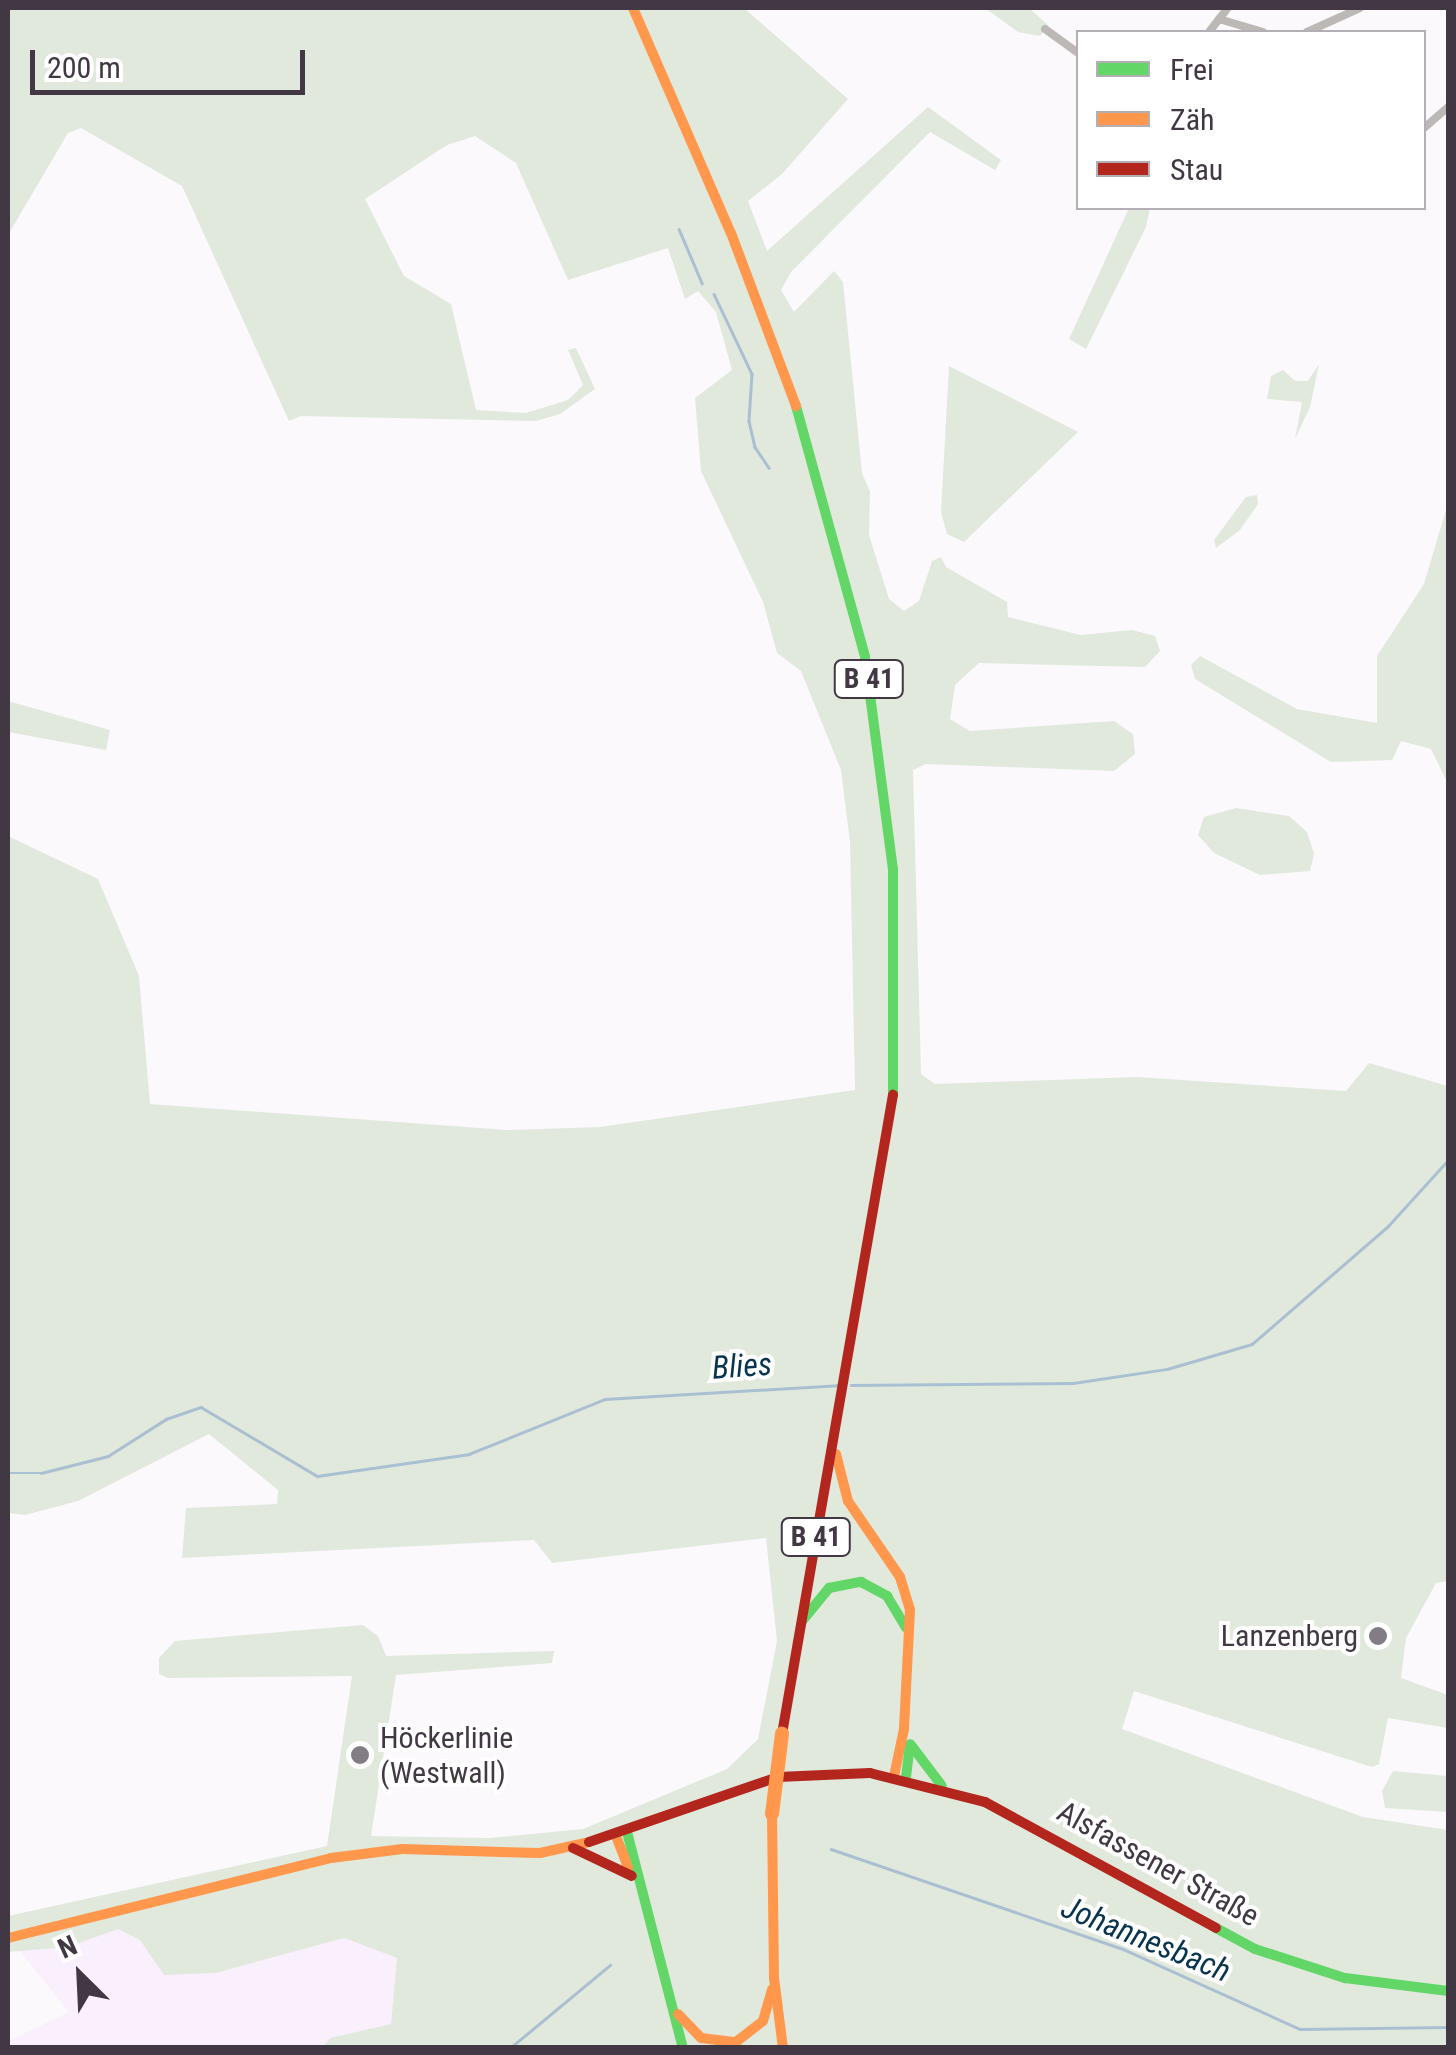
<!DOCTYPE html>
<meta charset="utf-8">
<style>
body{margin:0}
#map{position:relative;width:1456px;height:2055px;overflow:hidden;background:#fbf9fc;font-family:"Roboto Condensed",sans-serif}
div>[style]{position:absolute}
.built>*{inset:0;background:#faf0fd}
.green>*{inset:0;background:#e1e9dd}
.stream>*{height:2.5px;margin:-1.25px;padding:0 1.25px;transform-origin:1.25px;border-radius:1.25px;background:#aac0d2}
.street>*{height:8px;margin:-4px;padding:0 4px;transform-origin:4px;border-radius:4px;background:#bcb8b6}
.fast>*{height:10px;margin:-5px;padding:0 5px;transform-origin:5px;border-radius:5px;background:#63d668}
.slow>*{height:10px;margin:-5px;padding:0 5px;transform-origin:5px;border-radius:5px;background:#ff974d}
.jam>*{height:10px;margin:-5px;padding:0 5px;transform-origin:5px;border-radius:5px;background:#b3261e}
.slow-bridge>*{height:14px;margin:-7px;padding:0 7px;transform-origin:7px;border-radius:7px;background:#ff974d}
.dots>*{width:28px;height:28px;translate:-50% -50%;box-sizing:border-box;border:5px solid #fff;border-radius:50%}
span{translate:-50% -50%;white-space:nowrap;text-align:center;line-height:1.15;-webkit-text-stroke:8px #fff;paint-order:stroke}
.shield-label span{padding:2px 8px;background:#fff;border:2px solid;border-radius:8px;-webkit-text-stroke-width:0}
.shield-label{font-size:28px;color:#413844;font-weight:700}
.poi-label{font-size:30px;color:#413844}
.right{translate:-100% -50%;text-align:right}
.left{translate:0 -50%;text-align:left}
.street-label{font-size:30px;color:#413844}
.water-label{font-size:32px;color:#09344d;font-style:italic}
.frame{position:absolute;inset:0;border:10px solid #413844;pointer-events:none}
.legend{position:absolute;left:1076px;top:30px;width:350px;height:180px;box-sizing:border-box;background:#fff;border:2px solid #b3afb4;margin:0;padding:12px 18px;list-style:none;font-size:30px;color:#413844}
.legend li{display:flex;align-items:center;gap:20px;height:50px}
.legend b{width:50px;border:2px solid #b3afb4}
.north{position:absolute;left:30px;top:1925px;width:100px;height:100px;-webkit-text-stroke:8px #fff;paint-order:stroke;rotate:336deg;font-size:28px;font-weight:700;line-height:40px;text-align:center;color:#413844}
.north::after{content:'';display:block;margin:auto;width:35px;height:45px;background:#413844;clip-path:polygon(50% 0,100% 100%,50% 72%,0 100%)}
.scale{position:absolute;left:30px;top:50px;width:275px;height:45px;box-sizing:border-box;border:5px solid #413844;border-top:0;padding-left:12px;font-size:30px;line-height:35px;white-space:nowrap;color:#413844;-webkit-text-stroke:8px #fff;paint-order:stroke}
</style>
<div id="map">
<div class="built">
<div style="clip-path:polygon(119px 1928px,216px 1973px,344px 1938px,398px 1958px,391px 2025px,330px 2038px,323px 2047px,8px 2048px,8px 2041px,69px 2012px,18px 1949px,68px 1947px)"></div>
</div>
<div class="green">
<div style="clip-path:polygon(8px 8px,744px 8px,848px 99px,782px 174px,748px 201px,767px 251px,928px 107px,1001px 160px,995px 170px,930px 132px,791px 272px,781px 290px,794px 312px,834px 271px,843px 282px,862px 473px,870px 492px,869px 535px,889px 599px,904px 611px,919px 601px,932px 561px,941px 557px,946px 567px,1007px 602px,1008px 617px,1081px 635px,1132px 630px,1155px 636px,1160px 651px,1145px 667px,979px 663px,955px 685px,950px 719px,970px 731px,1114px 721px,1133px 734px,1135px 754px,1114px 771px,926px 764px,913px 770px,921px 1074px,935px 1084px,1137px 1077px,1346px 1091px,1369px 1063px,1448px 1086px,1448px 1581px,1436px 1583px,1406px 1638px,1401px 1678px,1448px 1695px,1448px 1728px,1388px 1718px,1379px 1764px,1372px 1767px,1134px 1691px,1122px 1729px,1363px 1817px,1448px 1830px,1448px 2047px,323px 2047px,330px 2038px,391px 2024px,397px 1958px,344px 1938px,216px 1973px,164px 1975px,140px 1940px,118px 1929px,68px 1947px,8px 1952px,8px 1916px,327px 1846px,352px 1676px,168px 1678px,159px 1674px,159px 1658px,175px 1641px,363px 1625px,378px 1636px,386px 1656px,554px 1651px,552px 1663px,396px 1675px,371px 1836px,490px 1838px,583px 1829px,727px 1769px,758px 1739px,777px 1641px,766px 1538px,552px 1563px,534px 1540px,182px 1558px,186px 1508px,277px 1504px,278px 1490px,209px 1434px,78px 1501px,25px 1515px,8px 1513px,8px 836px,98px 879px,139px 976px,150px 1104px,507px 1130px,600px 1127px,855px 1090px,850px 842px,841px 770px,801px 671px,777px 653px,763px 602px,701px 471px,695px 398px,732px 370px,716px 312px,698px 291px,685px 299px,668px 248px,568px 280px,516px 163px,475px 136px,447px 145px,365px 199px,404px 276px,451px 304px,476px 410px,526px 413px,568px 400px,583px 385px,568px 350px,576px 348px,595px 389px,560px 414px,536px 421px,301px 416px,289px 421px,182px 186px,81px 128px,68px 133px,8px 235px)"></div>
<div style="clip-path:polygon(985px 8px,1029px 8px,1049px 26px,1040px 36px,1018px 32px)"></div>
<div style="clip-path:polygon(1129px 208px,1150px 208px,1146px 227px,1086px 349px,1069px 339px)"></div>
<div style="clip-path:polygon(1319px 364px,1310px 407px,1295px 439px,1302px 402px,1267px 399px,1271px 376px,1283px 370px,1295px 381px,1308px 381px)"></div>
<div style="clip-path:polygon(949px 366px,1078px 432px,964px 542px,947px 534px,941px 512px)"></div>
<div style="clip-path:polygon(1257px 495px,1258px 504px,1240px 530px,1216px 548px,1214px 540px,1246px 497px)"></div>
<div style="clip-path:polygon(1448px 503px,1448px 784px,1431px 749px,1401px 741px,1392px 760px,1331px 762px,1195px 679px,1191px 665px,1200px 656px,1297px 709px,1377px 723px,1377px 656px,1424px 584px)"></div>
<div style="clip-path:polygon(8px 701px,110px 730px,106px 750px,8px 732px)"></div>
<div style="clip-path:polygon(1236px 808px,1289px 816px,1307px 832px,1314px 854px,1310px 871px,1260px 875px,1214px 853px,1198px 835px,1204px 817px)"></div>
<div style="clip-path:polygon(1393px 1771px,1448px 1776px,1448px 1812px,1385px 1808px,1382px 1791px)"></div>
</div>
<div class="stream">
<div style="left:679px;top:229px;width:59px;rotate:66.9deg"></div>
<div style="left:714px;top:294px;width:89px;rotate:64.6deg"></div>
<div style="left:752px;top:374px;width:47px;rotate:93.7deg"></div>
<div style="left:749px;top:421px;width:27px;rotate:77deg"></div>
<div style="left:755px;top:447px;width:25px;rotate:56deg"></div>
<div style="left:851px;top:1385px;width:222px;rotate:-0.5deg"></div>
<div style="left:1073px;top:1383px;width:95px;rotate:-8.5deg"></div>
<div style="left:1167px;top:1369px;width:89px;rotate:-16.4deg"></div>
<div style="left:1252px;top:1344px;width:180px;rotate:-40.9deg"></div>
<div style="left:1388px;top:1226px;width:89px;rotate:-47.7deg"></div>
<div style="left:8px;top:1473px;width:33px"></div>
<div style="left:41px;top:1473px;width:69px;rotate:-14.2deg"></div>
<div style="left:108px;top:1456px;width:69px;rotate:-32.5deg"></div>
<div style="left:166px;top:1419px;width:37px;rotate:-19deg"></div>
<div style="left:201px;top:1407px;width:135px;rotate:30.7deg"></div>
<div style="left:317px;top:1476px;width:154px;rotate:-8.2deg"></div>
<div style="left:469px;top:1454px;width:147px;rotate:-22deg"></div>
<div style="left:605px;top:1399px;width:233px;rotate:-3.4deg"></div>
<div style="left:831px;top:1849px;width:309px;rotate:18.9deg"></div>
<div style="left:1123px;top:1949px;width:194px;rotate:24.3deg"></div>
<div style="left:1300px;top:2029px;width:148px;rotate:-0.8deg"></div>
<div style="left:510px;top:2048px;width:130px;rotate:-39.7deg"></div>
</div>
<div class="street">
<div style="left:1219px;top:19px;width:46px;rotate:16.5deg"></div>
<div style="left:1045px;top:29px;width:41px;rotate:36deg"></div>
<div style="left:1209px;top:32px;width:31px;rotate:-52deg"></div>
<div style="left:1307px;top:32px;width:58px;rotate:-24.4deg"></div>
<div style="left:1424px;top:128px;width:32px;rotate:-41deg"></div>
</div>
<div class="fast">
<div style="left:796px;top:406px;width:260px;rotate:74.6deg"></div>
<div style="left:865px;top:657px;width:214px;rotate:82.5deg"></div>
<div style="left:893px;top:869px;width:226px;rotate:90deg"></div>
<div style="left:802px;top:1621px;width:43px;rotate:-50.7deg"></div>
<div style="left:829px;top:1588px;width:33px;rotate:-11deg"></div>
<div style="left:861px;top:1582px;width:30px;rotate:28deg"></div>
<div style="left:887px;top:1596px;width:37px;rotate:59deg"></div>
<div style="left:911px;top:1745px;width:51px;rotate:52.9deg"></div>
<div style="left:906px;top:1777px;width:33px;rotate:-83deg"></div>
<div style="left:627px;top:1832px;width:223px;rotate:75.5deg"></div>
<div style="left:1216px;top:1928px;width:44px;rotate:28.3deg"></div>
<div style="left:1255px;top:1949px;width:95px;rotate:17.9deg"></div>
<div style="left:1345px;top:1978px;width:104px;rotate:7.2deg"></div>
</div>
<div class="slow">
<div style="left:633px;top:8px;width:245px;rotate:66.5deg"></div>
<div style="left:731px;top:233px;width:185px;rotate:69.4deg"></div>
<div style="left:836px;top:1454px;width:49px;rotate:75.7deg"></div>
<div style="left:848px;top:1501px;width:92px;rotate:55.6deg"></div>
<div style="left:900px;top:1577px;width:34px;rotate:73deg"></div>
<div style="left:910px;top:1610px;width:119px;rotate:92.9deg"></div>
<div style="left:904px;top:1729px;width:48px;rotate:102deg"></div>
<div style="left:772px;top:1814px;width:164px;rotate:89.3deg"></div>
<div style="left:774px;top:1978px;width:71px;rotate:82.7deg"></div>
<div style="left:616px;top:1836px;width:34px;rotate:69deg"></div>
<div style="left:8px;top:1938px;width:333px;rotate:-13.9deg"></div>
<div style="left:331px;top:1858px;width:72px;rotate:-7.2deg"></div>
<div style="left:402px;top:1849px;width:138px;rotate:1.7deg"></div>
<div style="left:540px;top:1853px;width:50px;rotate:-12.7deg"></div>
<div style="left:678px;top:2014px;width:33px;rotate:46deg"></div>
<div style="left:701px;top:2038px;width:35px;rotate:7deg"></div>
<div style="left:736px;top:2042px;width:34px;rotate:-38deg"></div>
<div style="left:763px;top:2021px;width:33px;rotate:-74deg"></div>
</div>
<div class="jam">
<div style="left:782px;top:1734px;width:649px;rotate:-80.15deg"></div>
<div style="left:589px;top:1842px;width:200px;rotate:-19deg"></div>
<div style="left:778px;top:1777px;width:92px;rotate:-2.5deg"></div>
<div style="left:870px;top:1773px;width:119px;rotate:14.2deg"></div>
<div style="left:985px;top:1802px;width:263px;rotate:28.6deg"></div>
<div style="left:573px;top:1848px;width:65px;rotate:25.4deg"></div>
</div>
<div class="slow-bridge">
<div style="left:772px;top:1814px;width:81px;rotate:-82.9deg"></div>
</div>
<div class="dots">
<div style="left:1378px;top:1636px;background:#827c84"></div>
<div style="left:360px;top:1755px;background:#827c84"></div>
</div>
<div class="shield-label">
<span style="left:869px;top:679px">B 41</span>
<span style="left:816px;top:1537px">B 41</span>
</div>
<div class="poi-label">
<span class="right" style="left:1358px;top:1636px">Lanzenberg</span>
<span class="left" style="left:380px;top:1755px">Höckerlinie<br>(Westwall)</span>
</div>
<div class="street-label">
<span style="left:1158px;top:1864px;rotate:29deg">Alsfassener Straße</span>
</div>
<div class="water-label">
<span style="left:742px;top:1366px;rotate:-4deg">Blies</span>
<span style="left:1146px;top:1939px;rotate:22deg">Johannesbach</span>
</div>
<div class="frame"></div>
<ul class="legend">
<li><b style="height:12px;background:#63d668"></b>Frei</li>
<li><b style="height:12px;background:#ff974d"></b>Zäh</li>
<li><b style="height:12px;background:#b3261e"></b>Stau</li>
</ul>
<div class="north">N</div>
<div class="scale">200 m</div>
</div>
